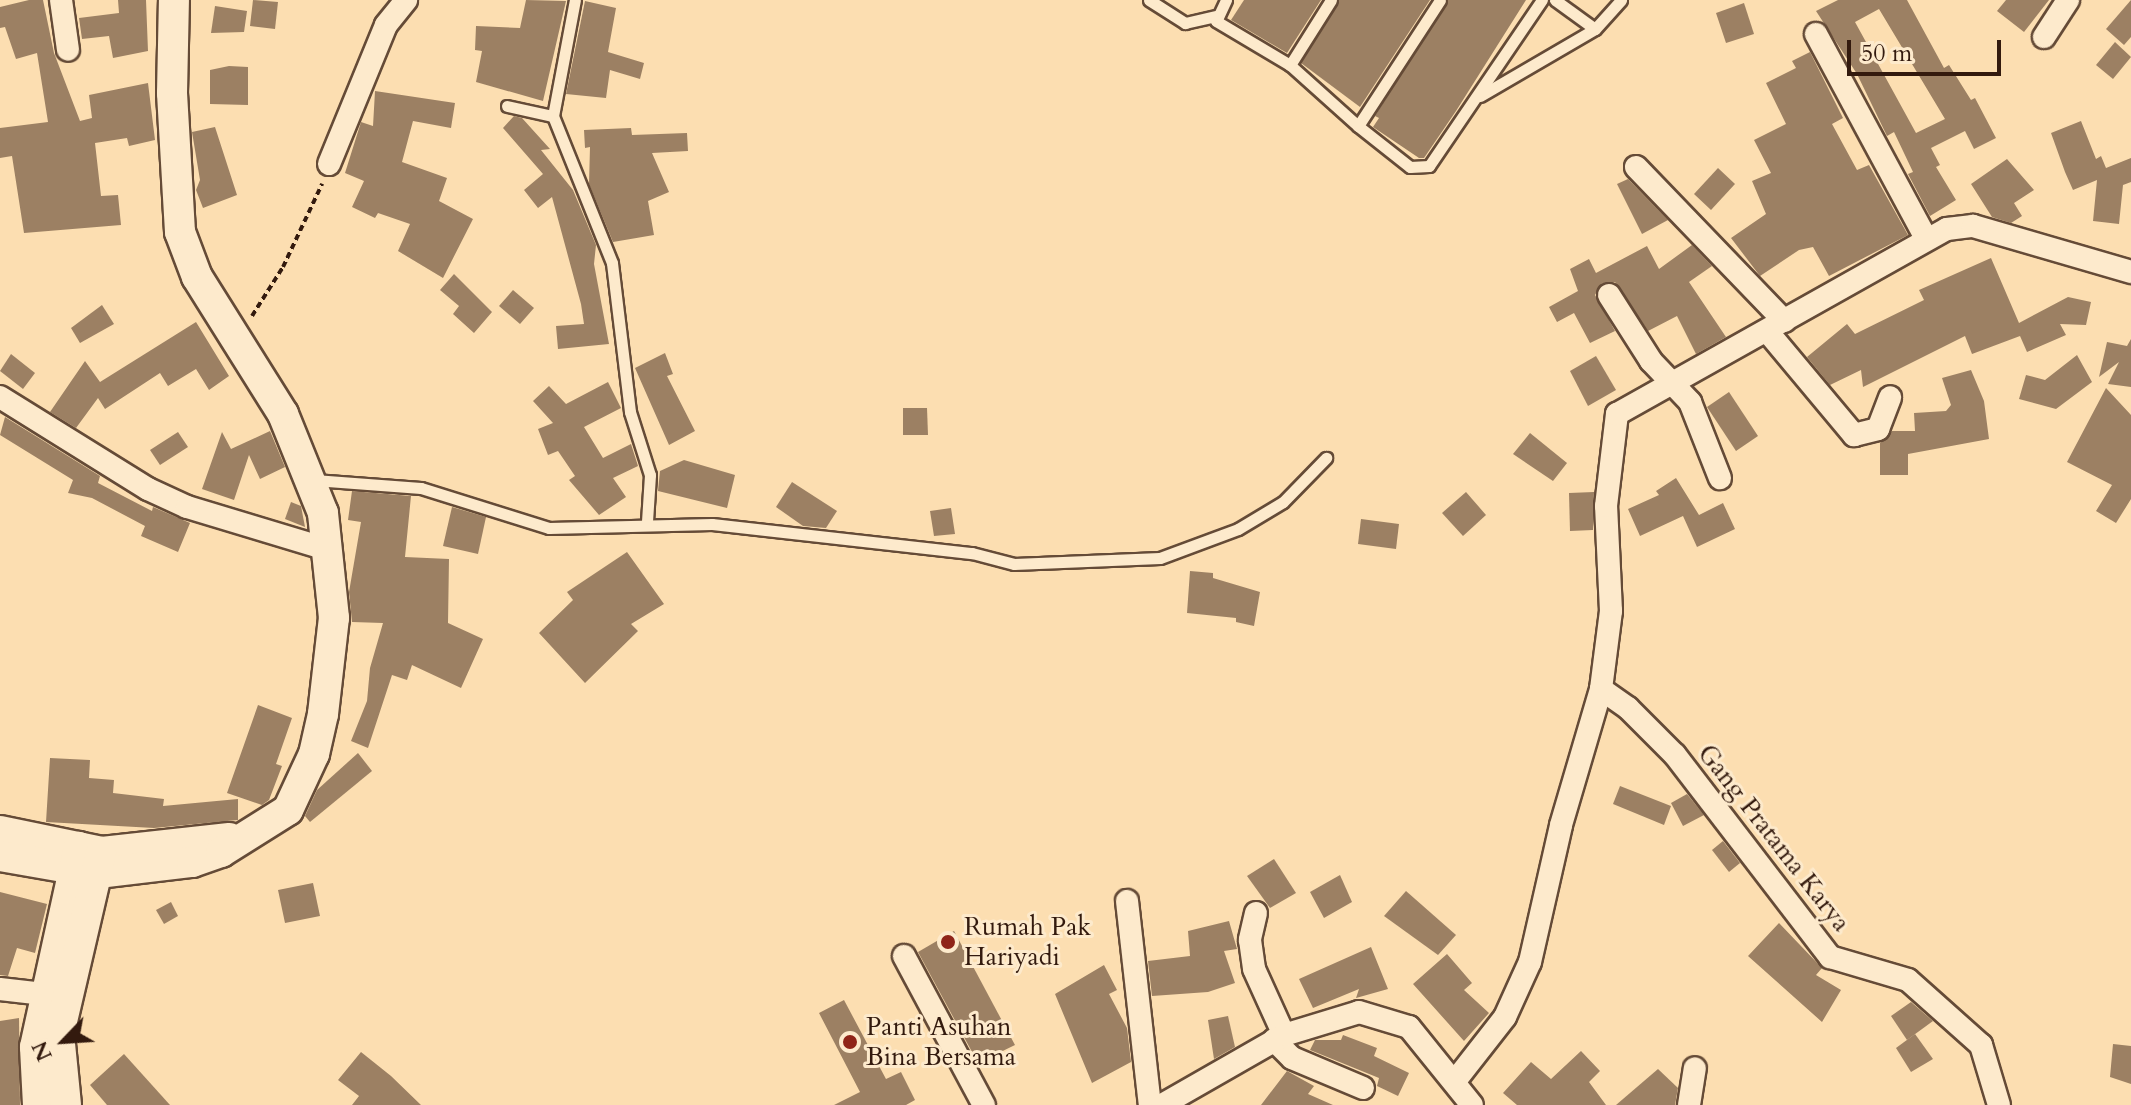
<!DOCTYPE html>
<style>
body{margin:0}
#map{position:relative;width:2131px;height:1105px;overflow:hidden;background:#fcdeb1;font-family:Cardo,serif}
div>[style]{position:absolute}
.building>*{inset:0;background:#9c8063}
.path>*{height:4px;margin-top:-2px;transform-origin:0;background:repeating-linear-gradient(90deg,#331a0e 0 6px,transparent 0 10px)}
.roads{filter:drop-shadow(2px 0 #654b37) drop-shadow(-2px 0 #654b37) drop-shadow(0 2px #654b37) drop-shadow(0 -2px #654b37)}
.lane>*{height:11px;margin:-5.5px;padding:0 5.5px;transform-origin:5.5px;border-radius:5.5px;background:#fdeacc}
.street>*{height:22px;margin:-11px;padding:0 11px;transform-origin:11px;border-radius:11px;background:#fdeacc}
.secondary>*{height:30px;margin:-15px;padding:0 15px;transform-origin:15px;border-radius:15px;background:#fdeacc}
.dots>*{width:22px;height:22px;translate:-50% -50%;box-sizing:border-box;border:4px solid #fdeacc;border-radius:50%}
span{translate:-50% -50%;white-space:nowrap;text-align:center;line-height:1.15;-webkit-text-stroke:6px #fdeacc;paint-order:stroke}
.street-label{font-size:26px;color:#331a0e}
.poi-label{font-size:26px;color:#331a0e}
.left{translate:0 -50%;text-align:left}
.north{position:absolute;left:24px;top:1001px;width:80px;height:80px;-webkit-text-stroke:6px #fdeacc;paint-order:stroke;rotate:245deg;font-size:22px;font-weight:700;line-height:32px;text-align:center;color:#331a0e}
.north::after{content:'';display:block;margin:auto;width:28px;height:36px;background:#331a0e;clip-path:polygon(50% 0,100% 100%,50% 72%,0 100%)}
.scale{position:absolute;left:1847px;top:40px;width:154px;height:36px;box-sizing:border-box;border:4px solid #331a0e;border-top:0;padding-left:10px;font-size:24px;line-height:28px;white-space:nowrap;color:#331a0e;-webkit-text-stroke:6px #fdeacc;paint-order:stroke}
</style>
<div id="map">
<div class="building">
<div style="clip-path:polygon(29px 0,43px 0,54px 53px,80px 121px,92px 118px,89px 95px,148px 83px,155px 140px,129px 146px,127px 138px,95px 143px,101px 196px,118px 195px,121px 225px,24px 233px,12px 156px,0 158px,0 128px,48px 122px,37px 53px,16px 59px,5px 27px,0 28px,0 7px)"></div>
<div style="clip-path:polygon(118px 0,146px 0,148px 51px,113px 58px,109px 36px,82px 39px,79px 18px,119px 13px)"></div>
<div style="clip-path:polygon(253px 0,278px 2px,275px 29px,250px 26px)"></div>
<div style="clip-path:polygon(526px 0,566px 1px,543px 101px,476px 82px,482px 51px,475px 50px,476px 26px,520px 28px)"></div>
<div style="clip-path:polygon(1244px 0,1321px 0,1287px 53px,1231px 20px)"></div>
<div style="clip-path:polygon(1339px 0,1430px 0,1360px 107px,1301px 63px)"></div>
<div style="clip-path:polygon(1448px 0,1526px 0,1456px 111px,1424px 158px,1419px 158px,1373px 127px,1379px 118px,1375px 116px)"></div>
<div style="clip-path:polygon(evenodd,1838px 0,1907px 0,1944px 68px,1949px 65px,1971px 100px,1975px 98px,1996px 138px,1974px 149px,1965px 131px,1931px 148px,1940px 165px,1936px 167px,1956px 200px,1930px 216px,1908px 174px,1913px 172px,1894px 132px,1887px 136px,1857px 74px,1816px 11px,1838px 0,1879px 9px,1945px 119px,1916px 133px,1855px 22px,1879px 9px)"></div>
<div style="clip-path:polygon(2006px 0,2049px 0,2024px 32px,1997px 11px)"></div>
<div style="clip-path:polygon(2131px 0,2131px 37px,2124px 45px,2106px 29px)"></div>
<div style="clip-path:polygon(585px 1px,616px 8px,608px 52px,644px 63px,640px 79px,610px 70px,606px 98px,566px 94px)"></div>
<div style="clip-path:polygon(1744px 3px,1754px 34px,1726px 43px,1716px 13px)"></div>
<div style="clip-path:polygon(215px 6px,247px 11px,244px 32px,211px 33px)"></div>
<div style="clip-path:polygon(2115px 42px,2131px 57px,2113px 79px,2096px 65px)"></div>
<div style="clip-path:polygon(1810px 52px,1843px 118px,1832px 124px,1857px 170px,1869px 165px,1908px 235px,1829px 276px,1813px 247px,1799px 250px,1760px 276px,1731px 238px,1766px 214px,1752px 181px,1771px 173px,1754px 140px,1786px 124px,1766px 83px,1796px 68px,1792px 61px)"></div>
<div style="clip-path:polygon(229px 66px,248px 67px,248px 105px,210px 104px,210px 70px)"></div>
<div style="clip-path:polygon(375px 91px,455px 103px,451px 128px,413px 121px,402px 162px,447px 178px,439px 201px,473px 219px,443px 278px,398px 251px,410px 224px,378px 213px,375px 218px,352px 207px,364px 181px,345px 173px,361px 122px,373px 126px)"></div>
<div style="clip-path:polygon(514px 116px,522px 118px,550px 149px,541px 150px,573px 190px,596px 245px,594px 264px,609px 344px,558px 349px,556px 326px,584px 324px,581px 304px,552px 197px,538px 208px,524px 190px,543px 174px,503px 128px)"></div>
<div style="clip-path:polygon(2081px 121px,2096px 159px,2101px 156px,2106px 168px,2131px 158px,2131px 182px,2123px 185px,2119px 224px,2093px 221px,2097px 180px,2073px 190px,2065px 172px,2051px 133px)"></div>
<div style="clip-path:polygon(215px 127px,237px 195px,203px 208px,196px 190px,200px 180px,192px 132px)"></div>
<div style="clip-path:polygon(631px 128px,632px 135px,687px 133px,688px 151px,652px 153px,669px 192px,648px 201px,654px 235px,613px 242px,589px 184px,590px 147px,585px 148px,584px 130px)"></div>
<div style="clip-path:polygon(2007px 159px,2034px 190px,2014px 203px,2022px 216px,2011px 223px,1992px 217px,1971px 184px)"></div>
<div style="clip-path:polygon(1718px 168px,1735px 184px,1711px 210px,1694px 194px)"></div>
<div style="clip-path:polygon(1628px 179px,1668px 220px,1642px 234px,1617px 184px)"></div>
<div style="clip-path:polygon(1692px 245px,1712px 266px,1689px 282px,1726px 337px,1696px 354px,1677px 316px,1648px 331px,1615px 282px,1602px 283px,1595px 295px,1615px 331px,1590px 343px,1574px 313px,1557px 322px,1549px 307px,1578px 291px,1570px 269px,1589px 259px,1596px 273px,1647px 246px,1659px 269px)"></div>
<div style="clip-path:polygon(1991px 258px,2019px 323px,2068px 297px,2091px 302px,2086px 325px,2060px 324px,2066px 335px,2027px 352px,2020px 336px,1972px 354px,1965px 336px,1863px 387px,1861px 370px,1830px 385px,1807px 357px,1847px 324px,1855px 334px,1924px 300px,1919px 290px)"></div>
<div style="clip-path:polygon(454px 274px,492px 312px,474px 333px,453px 314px,459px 306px,440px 290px)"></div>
<div style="clip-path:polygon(513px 290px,534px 308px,520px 324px,499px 306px)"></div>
<div style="clip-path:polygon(102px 305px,114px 324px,80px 343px,71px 328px)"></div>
<div style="clip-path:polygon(196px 322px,229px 376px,209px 390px,196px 369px,168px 386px,160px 373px,105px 409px,98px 398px,76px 428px,50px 412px,85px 361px,100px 382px)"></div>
<div style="clip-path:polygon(2131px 339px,2131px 387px,2108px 384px,2119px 362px,2099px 377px,2107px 342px,2127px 346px)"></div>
<div style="clip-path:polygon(665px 353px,673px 374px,667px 376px,695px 431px,669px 445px,635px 368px)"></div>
<div style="clip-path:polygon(11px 354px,35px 373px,23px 389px,0 371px)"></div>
<div style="clip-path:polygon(2077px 355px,2092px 382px,2056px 409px,2019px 399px,2026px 375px,2045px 380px)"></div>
<div style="clip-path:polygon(1596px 356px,1616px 390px,1588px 406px,1570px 371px)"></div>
<div style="clip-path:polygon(1971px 370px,1984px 401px,1989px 439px,1908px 454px,1908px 475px,1880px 475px,1880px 443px,1892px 431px,1915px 431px,1914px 413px,1946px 411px,1951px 405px,1942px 378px)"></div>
<div style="clip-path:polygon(608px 382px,621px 408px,584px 427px,603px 458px,631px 444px,638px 466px,613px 478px,626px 497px,599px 515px,569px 480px,575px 476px,558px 451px,548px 455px,538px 429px,553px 423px,533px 401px,549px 386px,566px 404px)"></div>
<div style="clip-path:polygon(2106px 388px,2131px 415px,2131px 499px,2116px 523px,2096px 511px,2112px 485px,2067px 462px)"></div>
<div style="clip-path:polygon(1729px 392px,1758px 436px,1736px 451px,1707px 407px)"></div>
<div style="clip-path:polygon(903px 408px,927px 408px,928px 435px,903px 435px)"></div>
<div style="clip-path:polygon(5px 417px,100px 476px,98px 483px,152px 511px,153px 507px,190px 523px,178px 552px,141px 536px,145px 526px,92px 498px,68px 493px,73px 480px,0 435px)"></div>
<div style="clip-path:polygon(270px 431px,285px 467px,260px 479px,249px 455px,234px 500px,202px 489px,222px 432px,231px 449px)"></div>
<div style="clip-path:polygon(178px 432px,188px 447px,160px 465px,150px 450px)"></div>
<div style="clip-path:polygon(1530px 433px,1567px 463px,1553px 481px,1513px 454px)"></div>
<div style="clip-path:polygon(684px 460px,735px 475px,727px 508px,658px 491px,660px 471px)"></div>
<div style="clip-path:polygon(1676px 478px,1699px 515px,1723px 503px,1735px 529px,1697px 547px,1683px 516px,1640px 536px,1628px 509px,1659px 495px,1656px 491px)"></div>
<div style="clip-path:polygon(792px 482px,837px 511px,826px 528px,803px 526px,776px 507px)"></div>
<div style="clip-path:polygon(352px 491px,411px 496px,405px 557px,449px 559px,448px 623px,483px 639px,461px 688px,412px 665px,407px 680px,392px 675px,368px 748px,351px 741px,367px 701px,370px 668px,383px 623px,352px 622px,349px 592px,361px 522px,348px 520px)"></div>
<div style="clip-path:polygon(1466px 492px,1486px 515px,1463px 536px,1442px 513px)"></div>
<div style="clip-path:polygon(1594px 492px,1593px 530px,1570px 531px,1569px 493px)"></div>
<div style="clip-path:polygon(291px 502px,301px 506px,305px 527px,285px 519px)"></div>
<div style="clip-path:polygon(452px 507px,486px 517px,478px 554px,443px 546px)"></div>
<div style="clip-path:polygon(951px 508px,955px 534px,934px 536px,930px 511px)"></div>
<div style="clip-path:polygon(1361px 519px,1399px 524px,1396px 549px,1358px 544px)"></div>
<div style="clip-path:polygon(627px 552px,664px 604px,631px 624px,638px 631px,585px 683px,539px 633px,573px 600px,567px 592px)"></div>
<div style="clip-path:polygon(1190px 571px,1213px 573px,1213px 578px,1260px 592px,1254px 626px,1236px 622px,1236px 618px,1187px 613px)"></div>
<div style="clip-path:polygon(258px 705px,292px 718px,276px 764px,282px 766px,269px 800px,262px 805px,227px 793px)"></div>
<div style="clip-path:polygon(358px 753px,372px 771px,310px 822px,305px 816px,317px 790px)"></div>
<div style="clip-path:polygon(50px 758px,90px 760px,89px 778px,114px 780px,113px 793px,164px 799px,163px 806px,238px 799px,238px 820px,154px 828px,46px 822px)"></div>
<div style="clip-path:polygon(1620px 786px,1671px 806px,1664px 825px,1613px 804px)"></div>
<div style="clip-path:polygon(1687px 794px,1704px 815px,1683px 826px,1671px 803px)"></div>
<div style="clip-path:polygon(1723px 841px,1740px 863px,1729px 872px,1712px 850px)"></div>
<div style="clip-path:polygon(1274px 859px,1296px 893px,1270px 908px,1247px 876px)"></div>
<div style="clip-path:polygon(1340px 875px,1352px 902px,1324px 918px,1310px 892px)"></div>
<div style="clip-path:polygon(313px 883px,320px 916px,285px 923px,278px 890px)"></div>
<div style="clip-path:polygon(1406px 891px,1456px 935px,1438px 955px,1384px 916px)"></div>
<div style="clip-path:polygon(0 892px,47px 904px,35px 953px,17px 948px,8px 976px,0 975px)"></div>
<div style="clip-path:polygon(171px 902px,178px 916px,164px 924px,156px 910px)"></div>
<div style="clip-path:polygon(1229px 921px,1237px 949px,1224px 951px,1235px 983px,1208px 992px,1152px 996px,1148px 961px,1190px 956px,1188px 931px)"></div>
<div style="clip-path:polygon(1779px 923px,1822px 968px,1816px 975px,1841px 990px,1822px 1022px,1748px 956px)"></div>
<div style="clip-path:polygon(954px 931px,1015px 1045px,978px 1063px,918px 952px)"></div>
<div style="clip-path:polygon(1371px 947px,1388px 989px,1356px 998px,1359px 989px,1313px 1008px,1299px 979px)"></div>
<div style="clip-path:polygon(1447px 954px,1472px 983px,1464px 990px,1489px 1013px,1464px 1041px,1413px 984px)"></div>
<div style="clip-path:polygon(1104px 965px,1117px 990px,1109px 994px,1127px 1028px,1131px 1062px,1092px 1083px,1055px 994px)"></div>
<div style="clip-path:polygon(844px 1000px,886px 1079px,901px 1072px,915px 1100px,906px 1105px,834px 1105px,860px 1092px,819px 1013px)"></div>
<div style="clip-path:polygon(1911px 1002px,1933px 1021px,1907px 1040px,1891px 1016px)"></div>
<div style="clip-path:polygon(1228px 1016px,1235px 1047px,1214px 1059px,1208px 1020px)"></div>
<div style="clip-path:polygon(19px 1018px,20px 1105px,0 1105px,0 1021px)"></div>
<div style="clip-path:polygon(1915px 1034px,1933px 1059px,1911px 1072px,1896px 1048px)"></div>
<div style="clip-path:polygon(1343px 1035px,1377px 1048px,1374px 1056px,1409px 1073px,1398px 1096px,1377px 1086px,1379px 1078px,1310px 1050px,1315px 1040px,1341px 1040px)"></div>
<div style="clip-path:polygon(2113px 1044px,2131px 1046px,2131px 1084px,2110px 1077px)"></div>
<div style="clip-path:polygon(1581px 1051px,1600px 1071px,1589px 1082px,1606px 1105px,1517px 1105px,1503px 1093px,1531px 1062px,1551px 1079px)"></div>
<div style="clip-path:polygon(361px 1052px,391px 1076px,421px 1105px,352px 1105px,359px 1096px,338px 1080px)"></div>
<div style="clip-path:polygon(124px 1054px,170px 1105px,107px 1105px,90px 1085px)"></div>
<div style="clip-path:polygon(1658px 1069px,1678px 1088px,1675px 1105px,1616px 1105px)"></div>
<div style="clip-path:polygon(1287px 1071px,1314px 1086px,1308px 1094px,1333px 1105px,1261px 1105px)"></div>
</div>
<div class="path">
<div style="left:252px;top:316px;width:58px;rotate:-57.7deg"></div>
<div style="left:283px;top:267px;width:92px;rotate:-64.8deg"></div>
</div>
<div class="roads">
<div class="lane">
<div style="left:1149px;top:0;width:43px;rotate:32.6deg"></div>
<div style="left:1185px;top:23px;width:31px;rotate:-13deg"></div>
<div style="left:1226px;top:0;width:23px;rotate:115deg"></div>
<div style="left:1216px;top:21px;width:86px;rotate:30.7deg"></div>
<div style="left:1331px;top:0;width:77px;rotate:122.2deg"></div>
<div style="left:1290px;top:65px;width:91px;rotate:41.9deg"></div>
<div style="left:1358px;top:126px;width:150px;rotate:-56.9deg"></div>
<div style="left:1555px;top:0;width:49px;rotate:35.9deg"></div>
<div style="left:1480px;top:96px;width:133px;rotate:-30.2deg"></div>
<div style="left:1595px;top:29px;width:39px;rotate:-48deg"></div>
<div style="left:507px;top:106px;width:47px;rotate:12.3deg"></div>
<div style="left:553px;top:116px;width:158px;rotate:68.1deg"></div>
<div style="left:612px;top:263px;width:150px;rotate:83.1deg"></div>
<div style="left:630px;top:412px;width:66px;rotate:72.4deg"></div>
<div style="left:650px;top:475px;width:47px;rotate:93.7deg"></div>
<div style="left:553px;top:116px;width:118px;rotate:-79.3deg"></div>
<div style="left:1358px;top:126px;width:66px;rotate:38.3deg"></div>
<div style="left:1410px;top:167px;width:19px;rotate:-3deg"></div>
<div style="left:1429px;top:166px;width:201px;rotate:-55.8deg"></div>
<div style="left:314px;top:480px;width:107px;rotate:4.3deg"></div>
<div style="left:421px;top:488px;width:134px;rotate:17.4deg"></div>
<div style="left:549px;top:528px;width:163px;rotate:-1.4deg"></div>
<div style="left:712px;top:524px;width:262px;rotate:6.4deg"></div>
<div style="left:972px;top:553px;width:43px;rotate:14.7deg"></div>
<div style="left:1014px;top:564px;width:146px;rotate:-2.4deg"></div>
<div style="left:1160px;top:558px;width:83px;rotate:-20.4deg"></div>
<div style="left:1238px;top:529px;width:52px;rotate:-31deg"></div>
<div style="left:1283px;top:502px;width:62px;rotate:-45.7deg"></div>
</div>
<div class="street">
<div style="left:61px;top:0;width:50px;rotate:82deg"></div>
<div style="left:1816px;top:34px;width:232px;rotate:61.7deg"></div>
<div style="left:2044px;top:37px;width:44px;rotate:-57deg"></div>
<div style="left:329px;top:164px;width:150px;rotate:-67.7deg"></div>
<div style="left:386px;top:25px;width:32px;rotate:-51deg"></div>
<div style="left:1636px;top:167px;width:214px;rotate:46.1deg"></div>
<div style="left:1609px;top:295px;width:78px;rotate:57.5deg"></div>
<div style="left:1651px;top:361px;width:57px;rotate:46.4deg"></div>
<div style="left:1690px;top:402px;width:82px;rotate:68.5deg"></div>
<div style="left:1767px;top:331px;width:136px;rotate:50.1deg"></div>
<div style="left:1854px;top:435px;width:25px;rotate:-14deg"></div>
<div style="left:1878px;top:429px;width:34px;rotate:-69deg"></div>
<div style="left:0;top:397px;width:174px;rotate:31.9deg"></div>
<div style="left:148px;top:489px;width:43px;rotate:24.8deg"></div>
<div style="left:187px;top:507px;width:145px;rotate:16.8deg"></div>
<div style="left:1601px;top:689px;width:33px;rotate:35deg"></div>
<div style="left:1628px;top:708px;width:66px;rotate:45deg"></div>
<div style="left:1675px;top:755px;width:255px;rotate:52.5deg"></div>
<div style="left:1830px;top:957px;width:81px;rotate:16.4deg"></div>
<div style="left:1908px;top:980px;width:98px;rotate:41.7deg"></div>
<div style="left:1981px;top:1045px;width:63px;rotate:73.3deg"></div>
<div style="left:1127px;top:901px;width:205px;rotate:83.6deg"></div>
<div style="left:1256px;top:913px;width:28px;rotate:103deg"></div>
<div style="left:1250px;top:940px;width:29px;rotate:82deg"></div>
<div style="left:1254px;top:969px;width:72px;rotate:65.6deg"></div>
<div style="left:904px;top:956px;width:169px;rotate:61.8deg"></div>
<div style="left:0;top:989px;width:44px;rotate:6.5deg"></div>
<div style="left:1274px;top:1040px;width:25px;rotate:45deg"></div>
<div style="left:1292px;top:1058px;width:77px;rotate:22.9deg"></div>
<div style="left:1455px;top:1081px;width:81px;rotate:-52deg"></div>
<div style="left:1505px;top:1017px;width:60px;rotate:-65.6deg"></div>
<div style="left:1530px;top:962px;width:140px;rotate:-77.2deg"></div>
<div style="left:1561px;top:825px;width:142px;rotate:-73.6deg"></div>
<div style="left:1601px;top:689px;width:79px;rotate:-82.7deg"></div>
<div style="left:1611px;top:611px;width:105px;rotate:-92.7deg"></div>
<div style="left:1606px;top:506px;width:93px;rotate:-83.2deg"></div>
<div style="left:1617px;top:414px;width:378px;rotate:-29.3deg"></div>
<div style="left:1947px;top:229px;width:26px;rotate:-7deg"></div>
<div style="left:1973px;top:226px;width:165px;rotate:16.2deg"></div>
<div style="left:1162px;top:1105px;width:141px;rotate:-29.8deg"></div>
<div style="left:1284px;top:1035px;width:78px;rotate:-17deg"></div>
<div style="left:1359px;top:1012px;width:52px;rotate:16.7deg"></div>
<div style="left:1409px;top:1027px;width:100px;rotate:51.1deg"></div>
<div style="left:1689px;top:1105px;width:37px;rotate:-81deg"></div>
</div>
<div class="secondary">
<div style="left:0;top:831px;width:104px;rotate:11.6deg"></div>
<div style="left:102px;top:852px;width:128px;rotate:-6.3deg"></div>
<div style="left:0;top:856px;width:99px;rotate:9.8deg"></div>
<div style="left:98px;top:873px;width:95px;rotate:-6.7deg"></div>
<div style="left:192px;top:862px;width:31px;rotate:-19deg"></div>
<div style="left:221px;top:852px;width:79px;rotate:-32.1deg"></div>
<div style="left:288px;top:810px;width:62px;rotate:-65.1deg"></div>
<div style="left:314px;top:754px;width:41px;rotate:-77.3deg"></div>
<div style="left:323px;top:714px;width:97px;rotate:-83.5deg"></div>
<div style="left:334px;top:618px;width:106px;rotate:-96deg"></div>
<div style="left:323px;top:513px;width:107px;rotate:-112deg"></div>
<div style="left:283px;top:414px;width:162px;rotate:-122.1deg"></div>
<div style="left:197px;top:277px;width:48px;rotate:-110.7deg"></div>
<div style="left:180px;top:232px;width:139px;rotate:-93.3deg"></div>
<div style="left:172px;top:93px;width:93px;rotate:-88.8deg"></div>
<div style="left:38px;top:1105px;width:58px;rotate:-93deg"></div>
<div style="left:35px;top:1047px;width:205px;rotate:-77.6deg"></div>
<div style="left:66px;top:1105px;width:71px;rotate:-95.6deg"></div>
<div style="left:59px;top:1034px;width:186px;rotate:-76.9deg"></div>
</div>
</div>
<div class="dots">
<div style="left:948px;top:942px;background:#8f2418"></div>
<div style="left:850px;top:1042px;background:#8f2418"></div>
</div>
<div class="street-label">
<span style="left:1774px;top:838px;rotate:52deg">Gang Pratama Karya</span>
</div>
<div class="poi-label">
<span class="left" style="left:964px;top:942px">Rumah Pak<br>Hariyadi</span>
<span class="left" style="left:866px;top:1042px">Panti Asuhan<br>Bina Bersama</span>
</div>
<div class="north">N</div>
<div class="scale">50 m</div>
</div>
